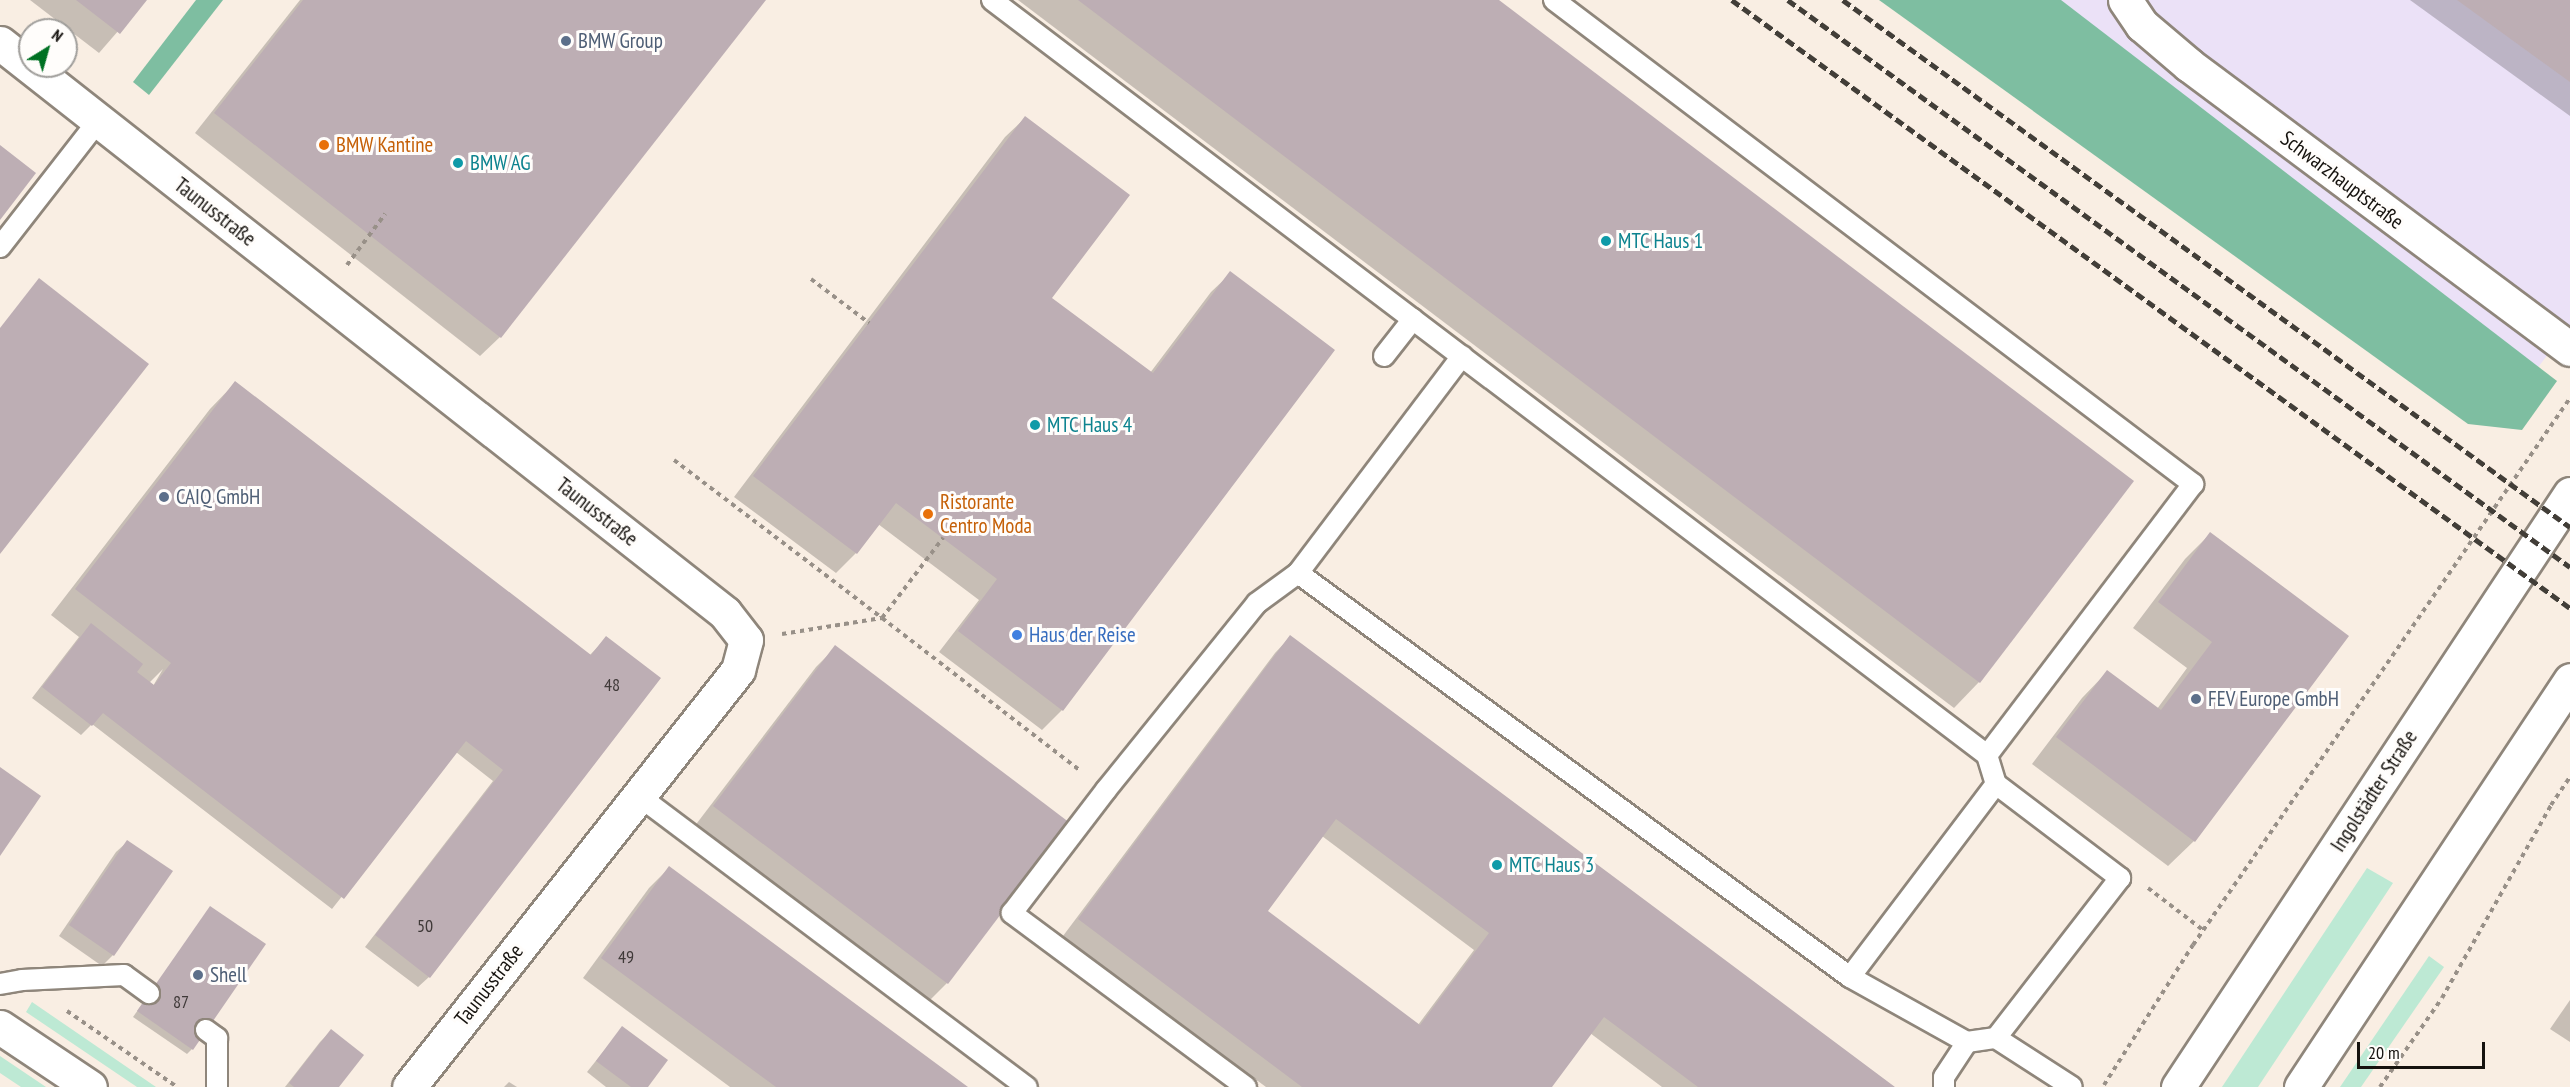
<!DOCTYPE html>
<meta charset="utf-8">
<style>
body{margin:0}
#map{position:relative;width:2570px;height:1087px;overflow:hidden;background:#f9eee3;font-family:"PT Sans Narrow",sans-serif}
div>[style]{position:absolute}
.industrial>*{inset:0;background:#ebe1f7}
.green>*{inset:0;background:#bde9d4}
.forest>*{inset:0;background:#7ebea1}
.shadow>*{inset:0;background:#0003}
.building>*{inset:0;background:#bdaeb4}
.path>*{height:4px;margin-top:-2px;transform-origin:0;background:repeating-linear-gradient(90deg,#989088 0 4.5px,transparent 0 9px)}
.roads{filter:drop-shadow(2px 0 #8f867b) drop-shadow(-2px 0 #8f867b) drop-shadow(0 2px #8f867b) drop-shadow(0 -2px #8f867b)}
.lane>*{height:20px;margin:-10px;padding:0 10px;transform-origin:10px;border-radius:10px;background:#fff}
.street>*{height:33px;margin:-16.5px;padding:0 16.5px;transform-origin:16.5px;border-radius:16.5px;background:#fff}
.primary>*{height:33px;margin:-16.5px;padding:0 16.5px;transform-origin:16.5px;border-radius:16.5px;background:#fff}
.rail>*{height:4.5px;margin-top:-2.25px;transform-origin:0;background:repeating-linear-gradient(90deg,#423e38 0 9px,transparent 0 13.5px)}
.dots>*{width:16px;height:16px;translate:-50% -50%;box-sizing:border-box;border:3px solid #fffdfb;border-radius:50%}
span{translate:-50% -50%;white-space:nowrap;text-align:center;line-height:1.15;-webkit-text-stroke:6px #fffdfb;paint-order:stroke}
.number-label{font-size:18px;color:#3f3938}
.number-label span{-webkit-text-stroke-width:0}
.service-label{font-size:21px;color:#4e5e75}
.left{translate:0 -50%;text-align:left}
.food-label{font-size:21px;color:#c56008}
.culture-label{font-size:21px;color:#0d838f}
.street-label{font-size:21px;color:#15120e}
.shop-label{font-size:21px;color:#366cbe}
.north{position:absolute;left:18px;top:18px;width:60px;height:60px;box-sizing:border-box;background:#fffdfb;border:2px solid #a19f9c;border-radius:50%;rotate:37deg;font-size:16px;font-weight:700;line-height:24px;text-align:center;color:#15120e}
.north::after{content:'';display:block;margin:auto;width:21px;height:27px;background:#007123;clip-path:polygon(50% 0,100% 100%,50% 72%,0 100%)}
.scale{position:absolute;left:2357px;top:1042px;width:128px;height:27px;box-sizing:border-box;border:3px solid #15120e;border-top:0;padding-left:8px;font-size:18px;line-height:21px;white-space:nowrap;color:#15120e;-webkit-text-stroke:4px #fffdfb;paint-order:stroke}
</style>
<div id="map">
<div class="industrial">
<div style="clip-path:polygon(2006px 0,2570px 0,2570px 326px,2529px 379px)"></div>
</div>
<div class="green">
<div style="clip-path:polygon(2367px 868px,2393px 883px,2258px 1087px,2222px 1087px)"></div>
<div style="clip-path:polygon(2429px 956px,2444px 967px,2361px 1087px,2340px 1087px)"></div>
<div style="clip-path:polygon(32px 1002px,156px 1087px,137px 1087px,26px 1012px)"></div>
<div style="clip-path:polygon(0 1056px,46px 1087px,21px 1087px,0 1073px)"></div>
</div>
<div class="forest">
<div style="clip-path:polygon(196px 0,223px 0,149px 95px,133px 82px)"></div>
<div style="clip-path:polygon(1879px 0,2061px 0,2557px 381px,2522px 430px,2468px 424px)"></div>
</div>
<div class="shadow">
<div style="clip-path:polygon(30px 0,145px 0,99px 53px)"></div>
<div style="clip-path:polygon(300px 0,764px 0,500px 337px,480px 356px,195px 133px)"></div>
<div style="clip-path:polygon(1018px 0,1496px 0,2132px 482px,1979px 682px,1954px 708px)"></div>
<div style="clip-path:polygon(2410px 0,2570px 0,2570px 116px)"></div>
<div style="clip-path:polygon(1025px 118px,1050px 298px,1150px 373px,1211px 292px,1231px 273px,1333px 350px,1062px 710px,1042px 730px,939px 652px,979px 600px,878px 524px,856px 553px,836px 573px,734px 497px,1005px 137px)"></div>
<div style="clip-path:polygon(evenodd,235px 383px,589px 656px,606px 638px,429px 977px,418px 987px,365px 947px,493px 781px,456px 752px,332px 909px,92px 724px,81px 735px,32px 698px,79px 637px,51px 615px,210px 409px,235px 383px,163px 669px,153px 686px,149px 683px,163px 669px)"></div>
<div style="clip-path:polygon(2210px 534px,2347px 636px,2194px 841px,2168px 866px,2032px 764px,2082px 698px,2107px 672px,2157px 709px,2187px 668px,2133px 628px,2185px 559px)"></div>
<div style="clip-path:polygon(evenodd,1290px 637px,1892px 1087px,1662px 1087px,1590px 1033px,1550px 1087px,1266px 1087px,1063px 936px,1275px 653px,1290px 637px,1322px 836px,1474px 950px,1418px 1025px,1265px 911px,1322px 836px)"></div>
<div style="clip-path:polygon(836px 647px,1068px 823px,947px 983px,927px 1003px,694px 827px,816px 667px)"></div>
<div style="clip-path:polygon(127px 842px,171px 871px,113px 955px,102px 966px,59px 936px,116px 852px)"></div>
<div style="clip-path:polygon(669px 868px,965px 1087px,730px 1087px,583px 978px,649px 888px)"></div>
<div style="clip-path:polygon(210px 908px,192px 1049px,187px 1054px,133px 1017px)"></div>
<div style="clip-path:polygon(2570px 1000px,2570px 1042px,2550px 1029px)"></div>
<div style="clip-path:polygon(622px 1028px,646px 1087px,606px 1087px,587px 1072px)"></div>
<div style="clip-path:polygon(331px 1031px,337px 1087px,285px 1087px,320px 1042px)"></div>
<div style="clip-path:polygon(509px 1082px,517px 1087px,504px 1087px)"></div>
</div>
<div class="building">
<div style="clip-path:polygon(76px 0,147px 0,120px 34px)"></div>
<div style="clip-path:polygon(303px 0,766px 0,501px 338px,214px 113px)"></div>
<div style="clip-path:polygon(1078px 0,1499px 0,2134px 481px,1980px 683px)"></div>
<div style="clip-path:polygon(2457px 0,2570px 0,2570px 82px)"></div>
<div style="clip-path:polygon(1025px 116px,1130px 195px,1052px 298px,1153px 373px,1230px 271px,1335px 350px,1063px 711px,958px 631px,997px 579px,896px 503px,857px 554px,753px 476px)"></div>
<div style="clip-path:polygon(0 145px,36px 173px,0 220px)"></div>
<div style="clip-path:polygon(39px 278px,149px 364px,0 554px,0 328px)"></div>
<div style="clip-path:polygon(235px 381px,591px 655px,606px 636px,661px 678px,430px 978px,375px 935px,503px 770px,466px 741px,344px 899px,103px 713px,92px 726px,42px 687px,91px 623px,143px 664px,137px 672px,154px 685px,171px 663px,75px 589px)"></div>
<div style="clip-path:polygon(2210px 532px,2349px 636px,2195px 842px,2056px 737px,2107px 670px,2161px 710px,2212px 642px,2158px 602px)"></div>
<div style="clip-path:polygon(evenodd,1290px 635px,1895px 1087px,1698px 1087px,1604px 1017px,1552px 1087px,1302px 1087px,1078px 919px,1290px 635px,1336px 819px,1489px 933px,1420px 1025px,1268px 911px,1336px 819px)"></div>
<div style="clip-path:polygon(835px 645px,1070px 823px,948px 984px,713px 806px)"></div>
<div style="clip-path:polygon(0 767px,41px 796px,0 856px)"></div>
<div style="clip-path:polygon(127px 840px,173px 871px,114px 956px,69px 925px)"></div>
<div style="clip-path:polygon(669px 866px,968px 1087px,776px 1087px,601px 958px)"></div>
<div style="clip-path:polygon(210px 906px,266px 944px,193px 1050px,137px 1011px)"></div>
<div style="clip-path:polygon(622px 1026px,668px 1060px,648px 1087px,631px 1087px,596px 1061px)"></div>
<div style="clip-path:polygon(331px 1029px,364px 1055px,339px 1087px,294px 1087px,289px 1083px)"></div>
</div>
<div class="path">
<div style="left:347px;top:265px;width:64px;rotate:-53.3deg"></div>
<div style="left:811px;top:279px;width:73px;rotate:37.2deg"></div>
<div style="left:674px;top:460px;width:261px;rotate:37.2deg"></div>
<div style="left:882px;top:618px;width:101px;rotate:-52.7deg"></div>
<div style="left:782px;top:634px;width:101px;rotate:-9.1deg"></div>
<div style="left:882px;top:618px;width:251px;rotate:37.6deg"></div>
<div style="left:2148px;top:888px;width:69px;rotate:37.4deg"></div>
<div style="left:67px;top:1011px;width:134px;rotate:34.6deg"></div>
<div style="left:2104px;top:1085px;width:166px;rotate:-57.6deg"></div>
<div style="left:2193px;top:945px;width:664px;rotate:-55.42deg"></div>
<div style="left:2380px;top:1087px;width:108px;rotate:-55.1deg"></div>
<div style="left:2442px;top:998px;width:222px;rotate:-60.5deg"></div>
<div style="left:2551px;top:805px;width:34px;rotate:-56deg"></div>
</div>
<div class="roads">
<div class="lane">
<div style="left:992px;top:0;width:1249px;rotate:37.19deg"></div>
<div style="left:1987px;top:755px;width:30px;rotate:73deg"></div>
<div style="left:1996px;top:784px;width:156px;rotate:37.2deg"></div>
<div style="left:2120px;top:878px;width:202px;rotate:127.8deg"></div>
<div style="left:1554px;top:0;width:802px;rotate:37.14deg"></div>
<div style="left:2193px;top:484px;width:340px;rotate:127.2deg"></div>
<div style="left:0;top:247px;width:160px;rotate:-52.1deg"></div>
<div style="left:1384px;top:356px;width:47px;rotate:-51.9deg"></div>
<div style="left:1298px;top:573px;width:684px;rotate:36.2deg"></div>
<div style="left:1996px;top:784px;width:242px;rotate:127.1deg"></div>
<div style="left:1850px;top:977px;width:134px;rotate:29.1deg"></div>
<div style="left:1967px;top:1042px;width:29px;rotate:-8deg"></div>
<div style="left:1996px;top:1038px;width:90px;rotate:32.8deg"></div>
<div style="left:639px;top:796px;width:485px;rotate:36.9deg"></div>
<div style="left:0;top:984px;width:22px;rotate:-10deg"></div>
<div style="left:22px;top:980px;width:102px;rotate:-2.8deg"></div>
<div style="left:124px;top:975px;width:31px;rotate:36deg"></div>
<div style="left:206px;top:1030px;width:14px;rotate:36deg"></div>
<div style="left:217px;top:1038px;width:49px;rotate:90deg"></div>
<div style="left:1246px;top:1087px;width:292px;rotate:-143.4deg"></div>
<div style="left:1012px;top:913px;width:155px;rotate:-52.6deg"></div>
<div style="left:1106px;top:790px;width:240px;rotate:-51.1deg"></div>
<div style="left:1257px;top:603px;width:51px;rotate:-36.2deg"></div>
<div style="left:1298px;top:573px;width:272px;rotate:-52.9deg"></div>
<div style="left:1944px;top:1087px;width:10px;rotate:-90deg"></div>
<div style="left:1944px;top:1077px;width:42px;rotate:-56.7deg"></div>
</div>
<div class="street">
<div style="left:2125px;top:0;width:30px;rotate:56deg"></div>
<div style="left:2142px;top:25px;width:62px;rotate:40.4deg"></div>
<div style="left:2189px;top:65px;width:475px;rotate:36.7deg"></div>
<div style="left:0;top:43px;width:922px;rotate:38.17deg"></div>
<div style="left:725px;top:613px;width:34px;rotate:52deg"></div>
<div style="left:746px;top:640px;width:31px;rotate:105deg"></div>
<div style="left:738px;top:670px;width:531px;rotate:128.27deg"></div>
</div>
<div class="primary">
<div style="left:0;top:1027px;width:108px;rotate:33.7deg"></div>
<div style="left:2178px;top:1087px;width:711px;rotate:-56.53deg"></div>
<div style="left:2301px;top:1087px;width:488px;rotate:-56.5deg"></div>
</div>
</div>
<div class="rail">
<div style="left:1732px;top:0;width:1035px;rotate:35.96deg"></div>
<div style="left:1788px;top:0;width:966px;rotate:35.94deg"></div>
<div style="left:1843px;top:0;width:898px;rotate:35.94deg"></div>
</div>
<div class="dots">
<div style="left:566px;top:41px;background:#5c6f8a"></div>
<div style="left:324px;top:145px;background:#e8710a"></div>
<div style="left:458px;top:163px;background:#0f9aa8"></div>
<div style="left:1606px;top:241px;background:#0f9aa8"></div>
<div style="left:1035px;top:425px;background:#0f9aa8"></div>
<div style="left:164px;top:497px;background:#5c6f8a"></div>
<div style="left:928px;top:514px;background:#e8710a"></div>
<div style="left:1017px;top:635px;background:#3f7fe0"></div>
<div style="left:2196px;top:699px;background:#5c6f8a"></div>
<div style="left:1497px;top:865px;background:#0f9aa8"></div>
<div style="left:198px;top:975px;background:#5c6f8a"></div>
</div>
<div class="number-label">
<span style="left:612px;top:685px">48</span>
<span style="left:425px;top:926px">50</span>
<span style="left:626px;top:957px">49</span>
<span style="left:181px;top:1002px">87</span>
</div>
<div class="service-label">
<span class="left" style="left:578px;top:41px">BMW Group</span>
<span class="left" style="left:176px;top:497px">CAIQ GmbH</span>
<span class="left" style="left:2208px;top:699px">FEV Europe GmbH</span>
<span class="left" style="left:210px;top:975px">Shell</span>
</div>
<div class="food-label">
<span class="left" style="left:336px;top:145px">BMW Kantine</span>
<span class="left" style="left:940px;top:514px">Ristorante<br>Centro Moda</span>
</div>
<div class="culture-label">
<span class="left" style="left:470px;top:163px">BMW AG</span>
<span class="left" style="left:1618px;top:241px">MTC Haus 1</span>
<span class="left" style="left:1047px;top:425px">MTC Haus 4</span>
<span class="left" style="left:1509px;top:865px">MTC Haus 3</span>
</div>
<div class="street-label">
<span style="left:2342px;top:180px;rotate:37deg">Schwarzhauptstraße</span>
<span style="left:215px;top:212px;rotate:38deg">Taunusstraße</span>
<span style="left:597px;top:512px;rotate:38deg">Taunusstraße</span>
<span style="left:2374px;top:791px;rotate:-57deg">Ingolstädter Straße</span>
<span style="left:489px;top:985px;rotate:-52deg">Taunusstraße</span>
</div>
<div class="shop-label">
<span class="left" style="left:1029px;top:635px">Haus der Reise</span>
</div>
<div class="north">N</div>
<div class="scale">20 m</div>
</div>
